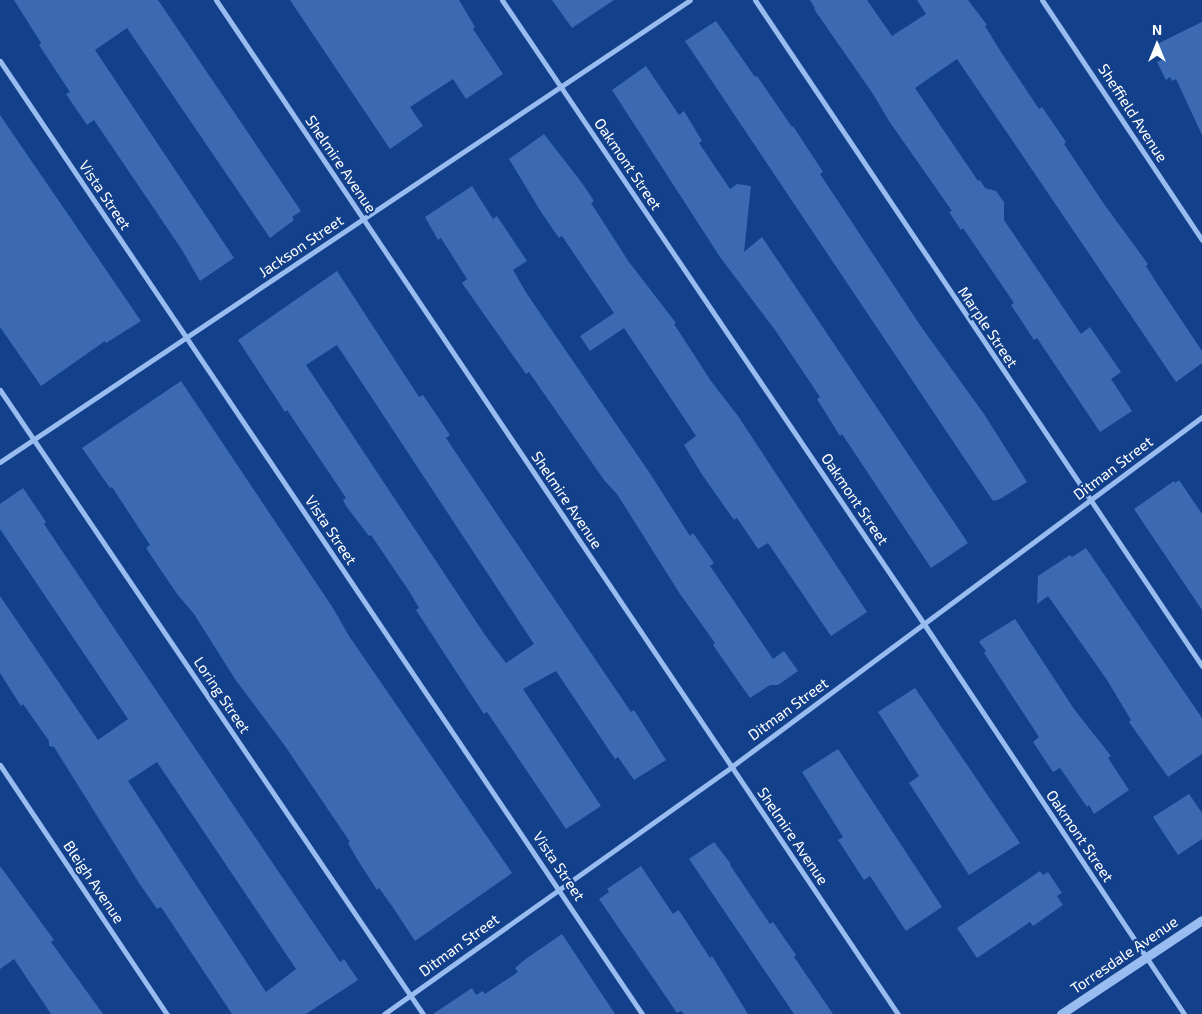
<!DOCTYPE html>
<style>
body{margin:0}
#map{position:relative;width:1202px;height:1014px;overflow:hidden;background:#13408a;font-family:"Exo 2",sans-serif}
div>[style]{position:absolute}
.building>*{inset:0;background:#3b6ab3}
.minor>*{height:5px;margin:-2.5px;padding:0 2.5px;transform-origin:2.5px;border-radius:2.5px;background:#99bcf0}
.tertiary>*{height:9px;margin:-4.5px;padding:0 4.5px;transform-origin:4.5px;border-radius:4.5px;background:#99bcf0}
span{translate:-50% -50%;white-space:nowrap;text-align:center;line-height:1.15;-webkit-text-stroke:4.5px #13408a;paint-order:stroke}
.street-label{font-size:15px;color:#fff}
.north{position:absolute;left:1132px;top:20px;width:50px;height:50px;-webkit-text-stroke:4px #13408a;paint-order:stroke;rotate:0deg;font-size:14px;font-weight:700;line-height:20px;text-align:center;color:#fff}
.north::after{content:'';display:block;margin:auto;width:18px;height:22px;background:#fff;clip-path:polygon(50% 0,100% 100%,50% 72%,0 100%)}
</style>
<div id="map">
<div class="building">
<div style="clip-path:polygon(14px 0,158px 0,301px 211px,292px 217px,294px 220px,270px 238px,127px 28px,95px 50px,234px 258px,200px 281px,182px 250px,94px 120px,87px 125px,66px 94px,70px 92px,39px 45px,41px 43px)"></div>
<div style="clip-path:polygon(290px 0,459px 0,475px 27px,473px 29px,503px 74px,466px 99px,453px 79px,410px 107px,423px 126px,390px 149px)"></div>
<div style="clip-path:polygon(552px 0,614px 0,572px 28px)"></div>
<div style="clip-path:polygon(810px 0,867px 0,892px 36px,926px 14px,917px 0,968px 0,987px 25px,985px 26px,1001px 52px,1039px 109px,1042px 107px,1066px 142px,1064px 144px,1104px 204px,1148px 264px,1146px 266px,1156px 282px,1202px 351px,1202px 363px,1176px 382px,957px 59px,915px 88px,978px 181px,980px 180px,985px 188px,996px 191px,1004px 202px,1004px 220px,1081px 334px,1090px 327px,1121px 372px,1111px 379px,1132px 411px,1100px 432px,1037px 338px,1034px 340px,1011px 305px,1014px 303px,963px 228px,961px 230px,949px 212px,952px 211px,889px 121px,873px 94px,814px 9px,815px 8px)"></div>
<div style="clip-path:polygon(716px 21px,755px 77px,757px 76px,792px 127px,793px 126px,823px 172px,820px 174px,922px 328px,984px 414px,1027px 482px,1000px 499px,993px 501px,685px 41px)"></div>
<div style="clip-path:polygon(1202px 22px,1202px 135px,1176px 79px,1172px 81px,1170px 77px,1166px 80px,1157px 62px,1163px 59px,1155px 45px)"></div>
<div style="clip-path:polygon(646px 66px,679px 115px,684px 111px,702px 141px,699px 143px,730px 189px,737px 184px,751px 186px,744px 252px,762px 237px,968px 543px,931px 568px,842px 434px,840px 436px,817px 399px,820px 397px,775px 330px,720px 257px,612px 90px)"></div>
<div style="clip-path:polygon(0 115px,141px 321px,106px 343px,105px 341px,41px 386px,0 327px)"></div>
<div style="clip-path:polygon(544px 134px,582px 183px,594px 201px,591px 203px,629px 262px,676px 323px,674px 324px,711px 381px,738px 416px,867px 612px,831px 636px,768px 543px,758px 549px,737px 518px,734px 520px,703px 476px,684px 445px,696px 436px,624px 328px,590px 351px,580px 336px,614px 313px,562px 236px,559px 238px,541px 212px,509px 159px)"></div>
<div style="clip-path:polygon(472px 186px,493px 219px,497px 216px,527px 261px,513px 270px,527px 294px,649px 472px,690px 536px,693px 533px,714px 563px,710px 566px,721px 582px,773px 659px,784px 651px,798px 671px,778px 685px,770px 685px,750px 698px,713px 645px,715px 643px,680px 594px,617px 494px,604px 480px,529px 372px,526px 374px,462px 283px,467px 279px,441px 238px,438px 240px,425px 217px)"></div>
<div style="clip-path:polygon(evenodd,337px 271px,419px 397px,423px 395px,450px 435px,446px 438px,505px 526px,631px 712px,634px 710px,666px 760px,634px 780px,618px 757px,615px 759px,556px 671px,523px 689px,601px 806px,566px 829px,487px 712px,484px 714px,457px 673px,416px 610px,419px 608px,409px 591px,371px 535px,369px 536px,346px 506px,343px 500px,346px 498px,287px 410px,285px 412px,238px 340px,337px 271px,337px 345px,534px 644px,506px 663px,485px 635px,306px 365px,337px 345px)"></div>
<div style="clip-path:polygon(181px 381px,333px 608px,349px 636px,512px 873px,415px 941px,392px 906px,379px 888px,377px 890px,357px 859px,348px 843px,350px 842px,285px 746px,235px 679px,194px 614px,177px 594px,146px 548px,150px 545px,112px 487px,110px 488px,82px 448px)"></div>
<div style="clip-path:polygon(1179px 480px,1202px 514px,1202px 610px,1134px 509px,1174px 481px,1175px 483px)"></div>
<div style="clip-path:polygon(evenodd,23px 488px,46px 522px,44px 524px,234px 806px,340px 962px,344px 959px,358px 980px,306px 1014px,232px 1014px,161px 907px,157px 909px,139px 883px,54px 747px,49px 746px,49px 741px,23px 704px,21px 706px,0 673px,0 596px,98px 740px,128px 719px,0 529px,0 504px,23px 488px,157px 762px,296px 969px,266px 992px,128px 781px,157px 762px)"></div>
<div style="clip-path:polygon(1086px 548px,1202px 718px,1202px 754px,1168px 777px,1129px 722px,1131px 720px,1107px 680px,1048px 596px,1037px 604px,1038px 576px,1070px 555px,1072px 557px)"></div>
<div style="clip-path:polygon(1015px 619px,1074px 709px,1111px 756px,1108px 758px,1129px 790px,1094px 814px,1089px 805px,1087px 807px,1060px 768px,1053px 772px,1033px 742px,1039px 737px,984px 653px,986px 651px,979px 642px,981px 640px)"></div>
<div style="clip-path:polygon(915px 688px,1020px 843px,969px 875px,909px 783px,919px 776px,878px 712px)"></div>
<div style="clip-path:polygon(838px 749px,942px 907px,906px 931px,870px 876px,864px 880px,838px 840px,843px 837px,802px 772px)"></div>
<div style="clip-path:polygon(1189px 794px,1202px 813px,1202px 839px,1178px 855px,1153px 817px)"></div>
<div style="clip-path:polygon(714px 842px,731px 864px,730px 865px,770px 924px,773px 922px,796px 955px,794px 957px,833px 1014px,794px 1014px,689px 859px)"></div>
<div style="clip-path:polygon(0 866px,54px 940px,51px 942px,103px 1014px,51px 1014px,14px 959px,0 969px)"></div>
<div style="clip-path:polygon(641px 866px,673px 914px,678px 910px,680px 912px,710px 958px,712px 956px,748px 1014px,684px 1014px,681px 1011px,677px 1013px,599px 899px,609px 892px,607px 889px)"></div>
<div style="clip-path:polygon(1040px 871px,1043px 875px,1048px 872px,1062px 893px,1057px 896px,1063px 905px,1033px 926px,1030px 922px,977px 958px,957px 928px)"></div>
<div style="clip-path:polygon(562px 934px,615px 1014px,433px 1014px,472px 988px,476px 995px,483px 991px,485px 994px,518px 972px,515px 968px,527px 958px)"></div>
</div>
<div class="minor">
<div style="left:216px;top:0;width:1222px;rotate:56.08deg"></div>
<div style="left:502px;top:0;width:753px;rotate:55.93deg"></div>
<div style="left:924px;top:624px;width:469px;rotate:56.3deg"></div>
<div style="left:755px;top:0;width:802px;rotate:56.13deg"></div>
<div style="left:1042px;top:0;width:288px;rotate:56.3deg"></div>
<div style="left:0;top:61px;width:1149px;rotate:56.03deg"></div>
<div style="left:0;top:390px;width:754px;rotate:55.87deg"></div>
<div style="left:0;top:462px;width:830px;rotate:-33.8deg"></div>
<div style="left:0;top:765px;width:300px;rotate:56.2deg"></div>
<div style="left:384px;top:1014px;width:426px;rotate:-35.4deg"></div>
<div style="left:731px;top:767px;width:587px;rotate:-36.62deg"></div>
</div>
<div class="tertiary">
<div style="left:1061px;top:1014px;width:169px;rotate:-33.7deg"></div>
</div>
<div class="street-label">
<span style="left:1133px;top:113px;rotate:57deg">Sheffield Avenue</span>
<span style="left:341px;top:164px;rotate:56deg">Shelmire Avenue</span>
<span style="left:628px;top:164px;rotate:56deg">Oakmont Street</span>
<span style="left:105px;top:195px;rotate:56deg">Vista Street</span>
<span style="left:301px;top:246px;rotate:-34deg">Jackson Street</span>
<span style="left:988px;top:327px;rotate:56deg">Marple Street</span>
<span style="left:1113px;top:468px;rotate:-37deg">Ditman Street</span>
<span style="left:855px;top:499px;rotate:56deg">Oakmont Street</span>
<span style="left:567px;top:500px;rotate:56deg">Shelmire Avenue</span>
<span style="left:331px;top:530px;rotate:56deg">Vista Street</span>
<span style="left:222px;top:695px;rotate:56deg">Loring Street</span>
<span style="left:788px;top:709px;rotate:-36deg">Ditman Street</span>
<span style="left:793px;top:836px;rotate:56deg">Shelmire Avenue</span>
<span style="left:1080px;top:836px;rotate:56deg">Oakmont Street</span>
<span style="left:559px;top:866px;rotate:56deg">Vista Street</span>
<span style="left:94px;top:882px;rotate:56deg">Bleigh Avenue</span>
<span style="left:459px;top:945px;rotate:-36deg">Ditman Street</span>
<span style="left:1124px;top:955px;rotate:-34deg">Torresdale Avenue</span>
</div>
<div class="north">N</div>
</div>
